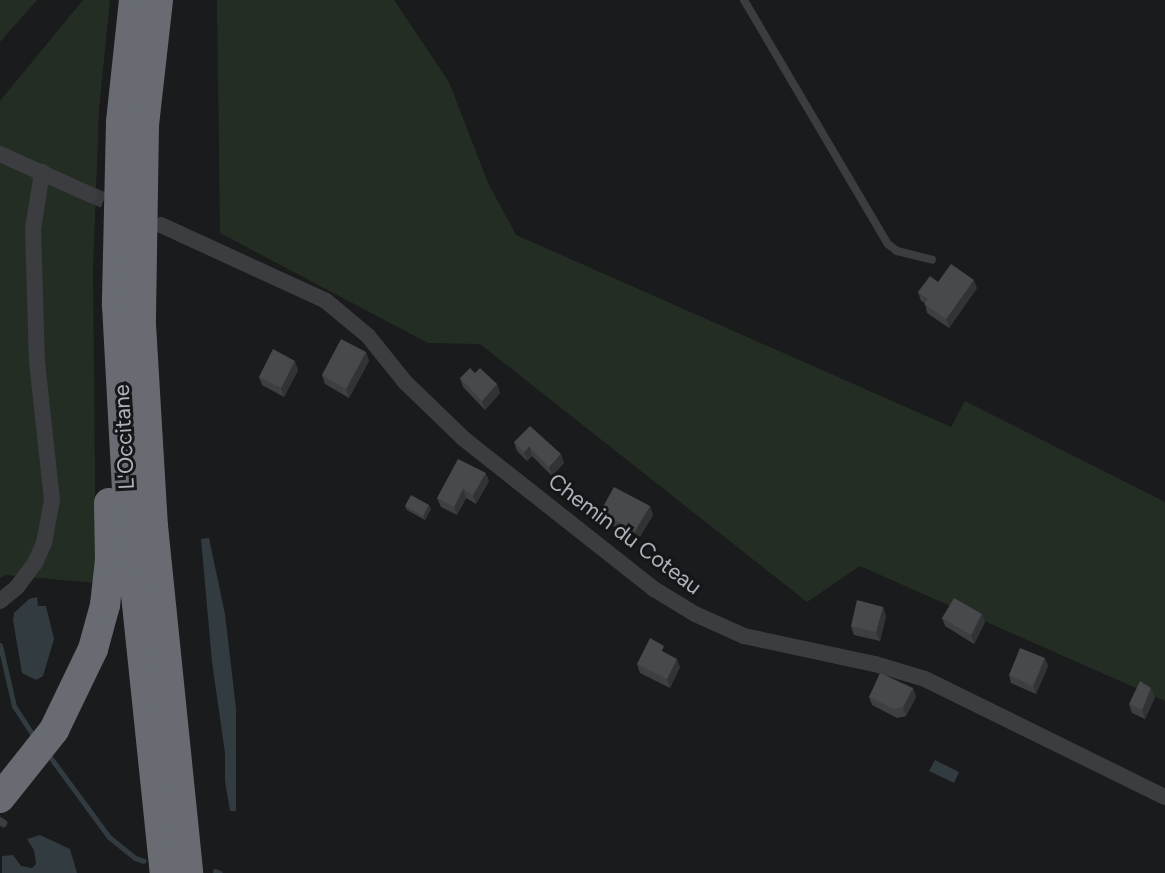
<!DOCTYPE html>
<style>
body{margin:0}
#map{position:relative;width:1165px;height:873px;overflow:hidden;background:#1a1b1c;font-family:Figtree,sans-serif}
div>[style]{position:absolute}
.green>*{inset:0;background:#242d24}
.water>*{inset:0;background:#313b40}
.stream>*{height:5px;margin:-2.5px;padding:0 2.5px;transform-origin:2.5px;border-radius:2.5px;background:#313b40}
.street-tunnel>*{height:16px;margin-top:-8px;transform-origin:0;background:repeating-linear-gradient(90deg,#38393c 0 16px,transparent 0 24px)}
.lane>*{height:8px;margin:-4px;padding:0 4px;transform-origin:4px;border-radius:4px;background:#3b3d41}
.street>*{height:16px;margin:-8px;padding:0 8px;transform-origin:8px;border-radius:8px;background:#3b3d41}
.highway>*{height:30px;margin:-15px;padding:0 15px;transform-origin:15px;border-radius:15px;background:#686c72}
.wall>*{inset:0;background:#3d3f41}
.shaded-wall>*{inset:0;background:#323335}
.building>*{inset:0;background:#47494c}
span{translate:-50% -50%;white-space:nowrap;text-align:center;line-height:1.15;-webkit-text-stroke:6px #151618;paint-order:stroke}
.street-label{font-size:22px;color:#aeb3bb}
</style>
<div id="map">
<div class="green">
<div style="clip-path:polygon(0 0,37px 0,0 42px)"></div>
<div style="clip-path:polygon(83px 0,110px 0,99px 109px,93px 269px,96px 583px,6px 575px,0 578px,0 101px)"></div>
<div style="clip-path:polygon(217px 0,394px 0,449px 82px,488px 183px,516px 235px,951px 427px,965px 401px,1165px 502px,1165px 701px,860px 566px,807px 602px,480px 344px,428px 343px,220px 233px)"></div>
</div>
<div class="water">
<div style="clip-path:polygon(209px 538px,225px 614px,236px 708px,236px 811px,230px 811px,225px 781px,225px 753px,212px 662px,201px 539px)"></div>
<div style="clip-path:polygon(37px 597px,38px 606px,46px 606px,54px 639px,43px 676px,36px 680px,22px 673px,13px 620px,14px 613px,29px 599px)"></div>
<div style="clip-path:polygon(935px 760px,959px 772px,954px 783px,929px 771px)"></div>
<div style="clip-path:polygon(40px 835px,70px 849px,77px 873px,2px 873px,2px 856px,13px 855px,21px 866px,32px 868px,36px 864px,34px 850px,27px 839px)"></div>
</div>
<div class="stream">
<div style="left:0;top:645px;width:63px;rotate:77.1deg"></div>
<div style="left:14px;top:706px;width:35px;rotate:57deg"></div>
<div style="left:50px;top:757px;width:99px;rotate:53.6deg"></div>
<div style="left:109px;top:837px;width:33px;rotate:39deg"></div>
<div style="left:135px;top:858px;width:9px;rotate:18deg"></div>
<div style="left:215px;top:871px;width:5px;rotate:22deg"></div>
</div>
<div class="street-tunnel">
<div style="left:89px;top:194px;width:39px;rotate:23deg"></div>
</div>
<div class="lane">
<div style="left:744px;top:0;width:283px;rotate:59.5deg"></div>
<div style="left:888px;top:244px;width:11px;rotate:38deg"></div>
<div style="left:897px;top:251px;width:36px;rotate:14deg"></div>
<div style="left:0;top:821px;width:4px;rotate:34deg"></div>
</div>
<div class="street">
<div style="left:0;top:154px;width:98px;rotate:24.2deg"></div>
<div style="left:161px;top:225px;width:182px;rotate:24.7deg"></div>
<div style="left:326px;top:301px;width:55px;rotate:39.8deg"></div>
<div style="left:368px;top:336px;width:59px;rotate:51.2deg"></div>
<div style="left:405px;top:382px;width:82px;rotate:44deg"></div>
<div style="left:464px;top:439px;width:242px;rotate:38.3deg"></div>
<div style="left:654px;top:589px;width:48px;rotate:31.4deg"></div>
<div style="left:695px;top:614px;width:54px;rotate:24.2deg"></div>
<div style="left:744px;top:636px;width:134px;rotate:12.1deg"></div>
<div style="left:875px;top:664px;width:52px;rotate:16.7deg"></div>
<div style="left:925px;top:679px;width:267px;rotate:26.2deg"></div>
<div style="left:0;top:601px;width:22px;rotate:-39deg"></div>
<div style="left:17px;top:587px;width:30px;rotate:-53deg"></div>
<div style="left:35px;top:563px;width:22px;rotate:-66deg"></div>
<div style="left:44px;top:543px;width:44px;rotate:-79.5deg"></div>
<div style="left:52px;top:500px;width:138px;rotate:-96.2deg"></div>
<div style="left:37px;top:363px;width:134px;rotate:-91.7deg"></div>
<div style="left:33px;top:229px;width:58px;rotate:-81deg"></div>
</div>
<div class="highway">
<div style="left:134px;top:0;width:123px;rotate:96.1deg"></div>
<div style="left:121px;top:122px;width:183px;rotate:91.3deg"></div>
<div style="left:117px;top:305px;width:222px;rotate:86.9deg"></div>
<div style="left:129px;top:527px;width:348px;rotate:84.1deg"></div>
<div style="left:158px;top:0;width:126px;rotate:96.4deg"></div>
<div style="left:144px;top:125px;width:200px;rotate:90.9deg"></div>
<div style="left:141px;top:325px;width:201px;rotate:86.6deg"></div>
<div style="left:153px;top:526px;width:349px;rotate:84.2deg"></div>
<div style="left:0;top:798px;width:87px;rotate:-51.5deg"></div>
<div style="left:54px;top:730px;width:90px;rotate:-64.3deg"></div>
<div style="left:93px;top:649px;width:46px;rotate:-74.7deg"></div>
<div style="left:105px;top:605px;width:45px;rotate:-83.7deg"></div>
<div style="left:110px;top:560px;width:57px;rotate:-91deg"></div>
</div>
<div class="wall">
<div style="clip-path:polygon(938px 282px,977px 288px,949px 328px,927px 313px,925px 303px,921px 301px,918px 292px)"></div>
<div style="clip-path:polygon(366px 352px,369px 361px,349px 398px,325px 384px,322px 375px)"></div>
<div style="clip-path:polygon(298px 370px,284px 397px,262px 385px,259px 377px)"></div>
<div style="clip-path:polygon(475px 373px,497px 384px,500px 393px,485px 410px,463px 387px,460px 378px)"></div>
<div style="clip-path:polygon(514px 442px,564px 463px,552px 476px,532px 456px,527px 461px,517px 451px)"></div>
<div style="clip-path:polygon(489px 481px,476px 504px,466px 498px,457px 515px,441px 507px,437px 498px)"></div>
<div style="clip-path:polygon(405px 506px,431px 509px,425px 520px,407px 510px)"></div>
<div style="clip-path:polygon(650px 506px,653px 515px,638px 540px,604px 521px,600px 512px)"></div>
<div style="clip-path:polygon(883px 607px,886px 616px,880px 641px,854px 635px,851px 626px)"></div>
<div style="clip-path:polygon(942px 618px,985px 622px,974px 644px,945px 626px)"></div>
<div style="clip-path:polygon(667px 654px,680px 667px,670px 688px,640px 673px,637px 664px)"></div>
<div style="clip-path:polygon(1048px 666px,1036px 694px,1011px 683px,1009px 675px)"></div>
<div style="clip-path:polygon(913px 688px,916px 697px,906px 716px,897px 718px,872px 705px,869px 697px)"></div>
<div style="clip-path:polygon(1155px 697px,1145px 719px,1132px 713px,1129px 704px)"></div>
</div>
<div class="shaded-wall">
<div style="clip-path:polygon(974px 280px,977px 288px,949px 328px,946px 319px)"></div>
<div style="clip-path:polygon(366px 352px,369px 361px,349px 398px,346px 389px)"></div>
<div style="clip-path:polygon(295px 361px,298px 370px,284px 397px,281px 388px)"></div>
<div style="clip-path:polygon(497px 384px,500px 393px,485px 410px,482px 401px)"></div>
<div style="clip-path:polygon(529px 447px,532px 456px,527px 461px,524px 452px)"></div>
<div style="clip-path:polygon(561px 454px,564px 463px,552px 476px,549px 467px)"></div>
<div style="clip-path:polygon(486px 473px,489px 481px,476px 504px,473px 495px)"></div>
<div style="clip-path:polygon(463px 489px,466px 498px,457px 515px,454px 507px)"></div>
<div style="clip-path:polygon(429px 505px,431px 509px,425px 520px,423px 516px)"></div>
<div style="clip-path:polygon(650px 506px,653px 515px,638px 540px,635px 531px)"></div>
<div style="clip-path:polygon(883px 607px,886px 616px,880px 641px,876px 632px)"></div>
<div style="clip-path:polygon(982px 614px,985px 622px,974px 644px,971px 635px)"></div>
<div style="clip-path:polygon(1045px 658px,1048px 666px,1036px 694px,1033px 686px)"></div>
<div style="clip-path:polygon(677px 659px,680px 667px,670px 688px,667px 679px)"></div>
<div style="clip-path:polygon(913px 688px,916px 697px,906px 716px,903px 707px)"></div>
<div style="clip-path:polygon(1151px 688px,1155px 697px,1145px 719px,1142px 710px)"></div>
</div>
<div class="building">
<div style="clip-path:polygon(951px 264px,974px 280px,946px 319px,924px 304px,928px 299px,918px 292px,930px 276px,938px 282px)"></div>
<div style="clip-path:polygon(341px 339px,366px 352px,346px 389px,322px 375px)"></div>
<div style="clip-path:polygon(273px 349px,295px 361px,281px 388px,259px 377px)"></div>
<div style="clip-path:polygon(470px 368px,475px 373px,480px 368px,497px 384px,482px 401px,460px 378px)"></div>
<div style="clip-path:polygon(530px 426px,561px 454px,549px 467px,529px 447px,524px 452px,514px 442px)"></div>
<div style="clip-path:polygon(458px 459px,486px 473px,473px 495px,463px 489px,454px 507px,437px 498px)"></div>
<div style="clip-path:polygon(614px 487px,650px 506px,635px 531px,600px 512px)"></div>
<div style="clip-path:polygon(411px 495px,429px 505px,423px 516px,405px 506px)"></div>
<div style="clip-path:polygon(954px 598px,982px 614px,971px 635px,942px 618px)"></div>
<div style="clip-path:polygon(857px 600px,883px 607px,876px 632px,851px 626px)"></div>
<div style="clip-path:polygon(650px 638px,664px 646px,662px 651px,677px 659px,667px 679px,637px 664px)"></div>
<div style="clip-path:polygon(1020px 648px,1045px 658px,1033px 686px,1009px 675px)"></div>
<div style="clip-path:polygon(880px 673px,913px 688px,903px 707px,894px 709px,869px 697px)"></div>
<div style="clip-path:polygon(1140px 681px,1151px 688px,1142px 710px,1129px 704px)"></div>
</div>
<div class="street-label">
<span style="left:124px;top:437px;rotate:-93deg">L'Occitane</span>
<span style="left:625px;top:534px;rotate:37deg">Chemin du Coteau</span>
</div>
</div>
